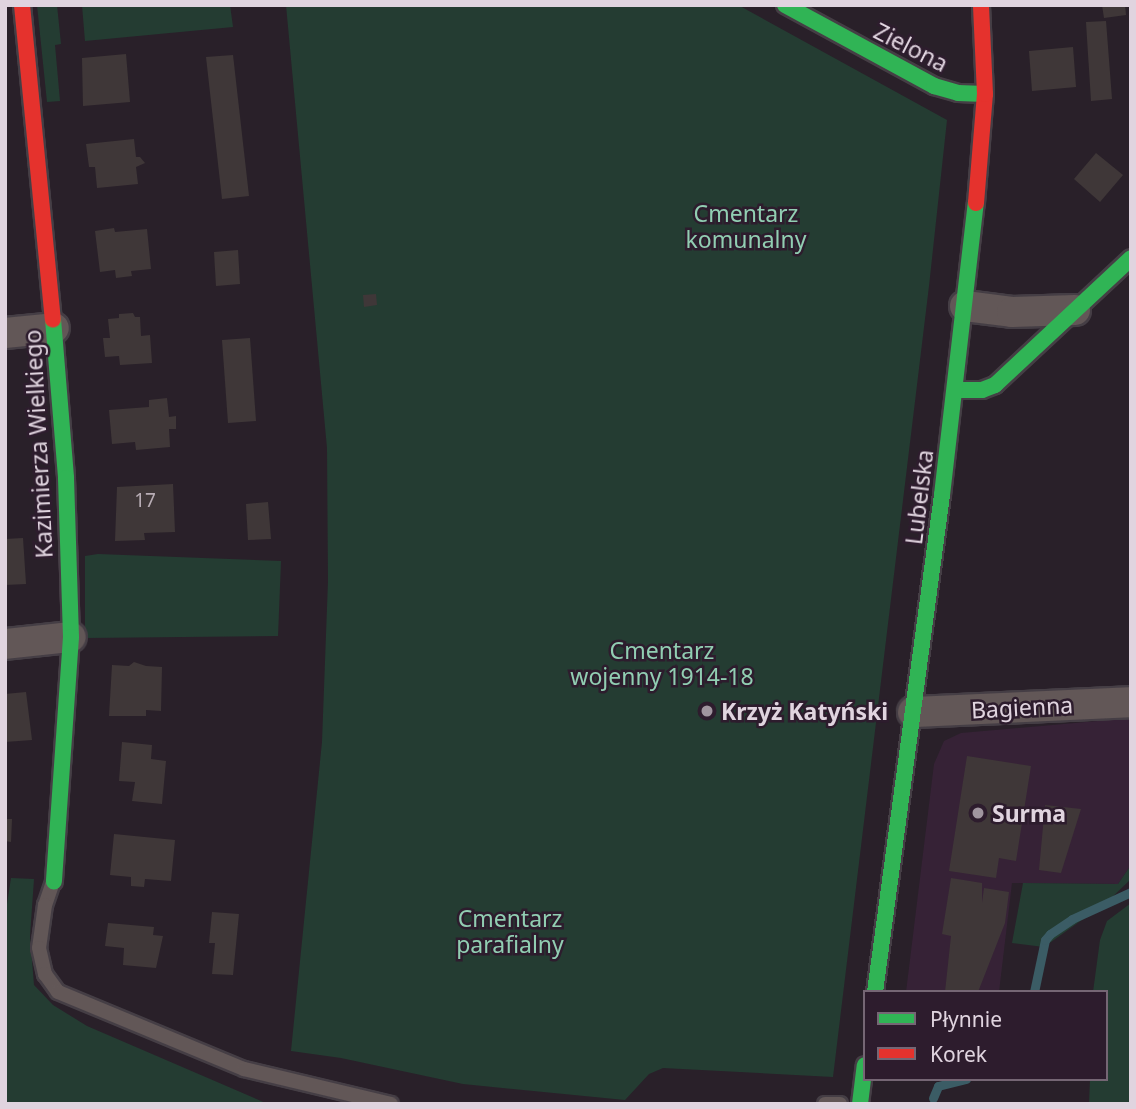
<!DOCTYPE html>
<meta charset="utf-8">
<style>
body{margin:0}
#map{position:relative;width:1136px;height:1109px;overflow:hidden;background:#292029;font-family:"Noto Sans",sans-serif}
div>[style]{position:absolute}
.built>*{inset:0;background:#362236}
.green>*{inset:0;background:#243c32}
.stream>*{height:9px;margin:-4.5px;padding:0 4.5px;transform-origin:4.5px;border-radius:4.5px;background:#3b5c65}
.building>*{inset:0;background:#3f3738}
.roads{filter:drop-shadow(2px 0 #453e45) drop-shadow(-2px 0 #453e45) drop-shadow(0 2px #453e45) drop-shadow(0 -2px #453e45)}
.lane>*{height:14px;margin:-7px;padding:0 7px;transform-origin:7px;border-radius:7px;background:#625757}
.street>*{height:30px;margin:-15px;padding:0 15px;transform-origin:15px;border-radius:15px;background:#625757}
.fast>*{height:16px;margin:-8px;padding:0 8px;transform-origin:8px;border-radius:8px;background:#30b455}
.jam>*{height:16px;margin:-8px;padding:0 8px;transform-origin:8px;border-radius:8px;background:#e5322d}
.dots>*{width:19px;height:19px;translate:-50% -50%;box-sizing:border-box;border:4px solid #2d1c2d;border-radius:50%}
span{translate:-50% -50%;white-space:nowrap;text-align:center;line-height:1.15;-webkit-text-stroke:5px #2d1c2d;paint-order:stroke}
.number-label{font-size:19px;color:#b8adb5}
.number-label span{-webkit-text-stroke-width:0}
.street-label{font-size:23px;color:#e0d4df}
.park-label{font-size:23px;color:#91ceb2}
.poi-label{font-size:23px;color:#e0d4df;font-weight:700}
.left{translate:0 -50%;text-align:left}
.frame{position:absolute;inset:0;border:7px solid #e0d4df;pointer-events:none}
.legend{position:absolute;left:863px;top:990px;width:245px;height:91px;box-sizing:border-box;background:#2d1c2d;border:2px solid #756674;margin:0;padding:9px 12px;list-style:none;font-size:21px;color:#e0d4df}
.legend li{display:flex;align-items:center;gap:14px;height:35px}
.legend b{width:35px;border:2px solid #756674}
</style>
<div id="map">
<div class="built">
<div style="clip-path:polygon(1131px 718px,1131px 865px,1118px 884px,1012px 883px,999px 992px,906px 992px,934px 764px,944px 741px,961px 733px)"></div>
</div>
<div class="green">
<div style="clip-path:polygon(37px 5px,57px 5px,61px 44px,55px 45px,60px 101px,47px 102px)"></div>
<div style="clip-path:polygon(82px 5px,230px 5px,233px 27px,85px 41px)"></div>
<div style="clip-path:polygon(286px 5px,738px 5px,947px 120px,929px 286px,833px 1077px,663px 1068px,649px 1074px,625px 1100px,463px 1084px,341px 1058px,291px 1051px,322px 742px,328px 581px,327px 448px)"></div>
<div style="clip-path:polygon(98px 554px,281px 561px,278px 636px,85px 638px,85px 556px)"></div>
<div style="clip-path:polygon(1131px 865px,1131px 879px,1107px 902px,1044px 947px,1012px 943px,1023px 883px,1118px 884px)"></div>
<div style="clip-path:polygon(11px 878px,34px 879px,30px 936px,34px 985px,53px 1005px,87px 1026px,268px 1104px,5px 1104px,5px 917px)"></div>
<div style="clip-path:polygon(1131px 903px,1131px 1104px,1089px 1104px,1090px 1079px,1106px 1079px,1106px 992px,1093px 992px,1100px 940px,1107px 921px)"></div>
</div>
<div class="stream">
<div style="left:1034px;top:992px;width:53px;rotate:-78.1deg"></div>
<div style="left:1045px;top:940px;width:8px;rotate:-50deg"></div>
<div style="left:1050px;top:934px;width:27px;rotate:-34deg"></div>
<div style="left:1072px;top:919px;width:65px;rotate:-24.6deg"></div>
<div style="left:933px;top:1098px;width:13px;rotate:-67deg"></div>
<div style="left:938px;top:1086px;width:29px;rotate:-14deg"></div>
</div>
<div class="building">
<div style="clip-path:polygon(1102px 5px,1125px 5px,1126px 15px,1104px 18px)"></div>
<div style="clip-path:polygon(1106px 21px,1112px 99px,1091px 101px,1086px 22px)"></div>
<div style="clip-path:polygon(1073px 47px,1076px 87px,1032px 91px,1029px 51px)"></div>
<div style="clip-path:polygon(126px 54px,130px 102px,83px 106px,82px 58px)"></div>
<div style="clip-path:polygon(233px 55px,249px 196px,222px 199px,206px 57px)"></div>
<div style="clip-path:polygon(134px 139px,136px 157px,140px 157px,145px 163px,136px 167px,138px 184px,97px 188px,95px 167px,89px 167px,86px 144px)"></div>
<div style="clip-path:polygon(1096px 153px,1123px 175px,1100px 202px,1074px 179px)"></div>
<div style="clip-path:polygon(114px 228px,115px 232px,147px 229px,151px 269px,131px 271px,132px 276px,116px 278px,115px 270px,100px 272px,95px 231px)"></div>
<div style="clip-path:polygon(238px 250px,240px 284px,216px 286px,214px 252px)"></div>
<div style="clip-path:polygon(376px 294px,377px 305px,364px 307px,363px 295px)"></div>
<div style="clip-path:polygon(133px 313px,135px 317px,140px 317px,141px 336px,150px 335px,152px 363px,120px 365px,119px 356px,105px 357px,103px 338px,110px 338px,108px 319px,119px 318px,119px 314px)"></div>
<div style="clip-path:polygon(250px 338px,256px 421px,228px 423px,222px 340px)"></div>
<div style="clip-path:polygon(167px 398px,169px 417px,176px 416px,176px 429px,169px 429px,170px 447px,136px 450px,135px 442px,112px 444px,109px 410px,149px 407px,149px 400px)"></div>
<div style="clip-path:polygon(173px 484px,175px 532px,144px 533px,145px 540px,115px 541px,117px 487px)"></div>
<div style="clip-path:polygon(268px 502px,271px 539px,248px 540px,246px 504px)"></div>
<div style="clip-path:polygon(23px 538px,26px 584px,5px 585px,5px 539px)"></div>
<div style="clip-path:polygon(134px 662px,146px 666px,162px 667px,161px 711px,146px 710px,146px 716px,109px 716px,112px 665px,129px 666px)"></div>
<div style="clip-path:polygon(26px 692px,32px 740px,5px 742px,5px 694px)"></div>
<div style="clip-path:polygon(122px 742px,152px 745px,151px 759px,166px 761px,162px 804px,132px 801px,135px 782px,119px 781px)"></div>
<div style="clip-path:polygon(967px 756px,1031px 766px,1016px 861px,999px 858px,996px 878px,949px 871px)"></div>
<div style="clip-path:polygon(1045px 805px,1081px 809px,1061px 873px,1039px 870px)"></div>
<div style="clip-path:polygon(5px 819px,12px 819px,11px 842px,5px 841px)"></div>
<div style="clip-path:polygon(114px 834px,175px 840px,171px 881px,145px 879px,144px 887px,131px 886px,131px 877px,110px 875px)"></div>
<div style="clip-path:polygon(951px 878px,982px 883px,982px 903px,984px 888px,1009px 892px,1005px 923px,978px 992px,945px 992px,951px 936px,942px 934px)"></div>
<div style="clip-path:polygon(212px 912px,239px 914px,233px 975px,212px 974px,215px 943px,209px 943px)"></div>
<div style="clip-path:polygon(108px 923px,154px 927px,153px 935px,163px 936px,156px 968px,123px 965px,124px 948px,105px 946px)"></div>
</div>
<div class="roads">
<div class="lane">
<div style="left:53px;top:882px;width:24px;rotate:109deg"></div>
<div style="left:45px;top:905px;width:43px;rotate:97.9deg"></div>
<div style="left:39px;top:948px;width:27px;rotate:77deg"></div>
<div style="left:45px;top:974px;width:22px;rotate:54deg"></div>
<div style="left:58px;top:992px;width:201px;rotate:22.5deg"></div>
<div style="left:244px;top:1069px;width:151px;rotate:13.4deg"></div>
<div style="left:825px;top:1104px;width:15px"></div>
</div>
<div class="street">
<div style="left:965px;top:306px;width:47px;rotate:7.3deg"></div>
<div style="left:1012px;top:312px;width:63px;rotate:-1.8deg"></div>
<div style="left:5px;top:333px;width:49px;rotate:-5.8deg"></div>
<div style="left:5px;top:644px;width:66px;rotate:-6.1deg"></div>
<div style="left:913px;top:712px;width:218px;rotate:-2.6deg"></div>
</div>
<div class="fast">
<div style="left:785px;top:5px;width:170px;rotate:28.5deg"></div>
<div style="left:934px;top:86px;width:25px;rotate:16deg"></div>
<div style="left:958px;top:93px;width:27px;rotate:2deg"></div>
<div style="left:53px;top:319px;width:160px;rotate:85.3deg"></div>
<div style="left:66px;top:478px;width:159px;rotate:88.2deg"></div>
<div style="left:71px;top:637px;width:245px;rotate:94deg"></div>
<div style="left:955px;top:390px;width:27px"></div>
<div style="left:982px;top:390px;width:14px;rotate:-21deg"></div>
<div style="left:995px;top:385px;width:186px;rotate:-43deg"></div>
<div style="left:875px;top:992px;width:501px;rotate:-82.32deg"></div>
<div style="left:942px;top:495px;width:294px;rotate:-83.4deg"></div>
<div style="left:860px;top:1104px;width:39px;rotate:-83deg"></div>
</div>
<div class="jam">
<div style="left:22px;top:5px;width:316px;rotate:84.4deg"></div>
<div style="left:976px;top:203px;width:109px;rotate:-85.3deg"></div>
<div style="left:985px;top:94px;width:89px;rotate:-92.6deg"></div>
</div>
</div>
<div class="dots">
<div style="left:707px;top:711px;background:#a0959f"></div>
<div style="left:978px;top:813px;background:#a0959f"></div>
</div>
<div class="number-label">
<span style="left:145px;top:501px">17</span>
</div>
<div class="street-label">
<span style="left:911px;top:47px;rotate:27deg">Zielona</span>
<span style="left:38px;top:444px;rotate:-93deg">Kazimierza Wielkiego</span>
<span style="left:919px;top:497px;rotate:-83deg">Lubelska</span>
<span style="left:1022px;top:707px;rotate:-3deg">Bagienna</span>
</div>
<div class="park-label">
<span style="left:746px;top:226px">Cmentarz<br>komunalny</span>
<span style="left:662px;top:663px">Cmentarz<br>wojenny 1914-18</span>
<span style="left:510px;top:931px">Cmentarz<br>parafialny</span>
</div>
<div class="poi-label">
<span class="left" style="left:721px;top:711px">Krzyż Katyński</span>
<span class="left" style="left:992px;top:813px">Surma</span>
</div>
<div class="frame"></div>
<ul class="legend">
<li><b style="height:9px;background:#30b455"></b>Płynnie</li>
<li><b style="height:9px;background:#e5322d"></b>Korek</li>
</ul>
</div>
